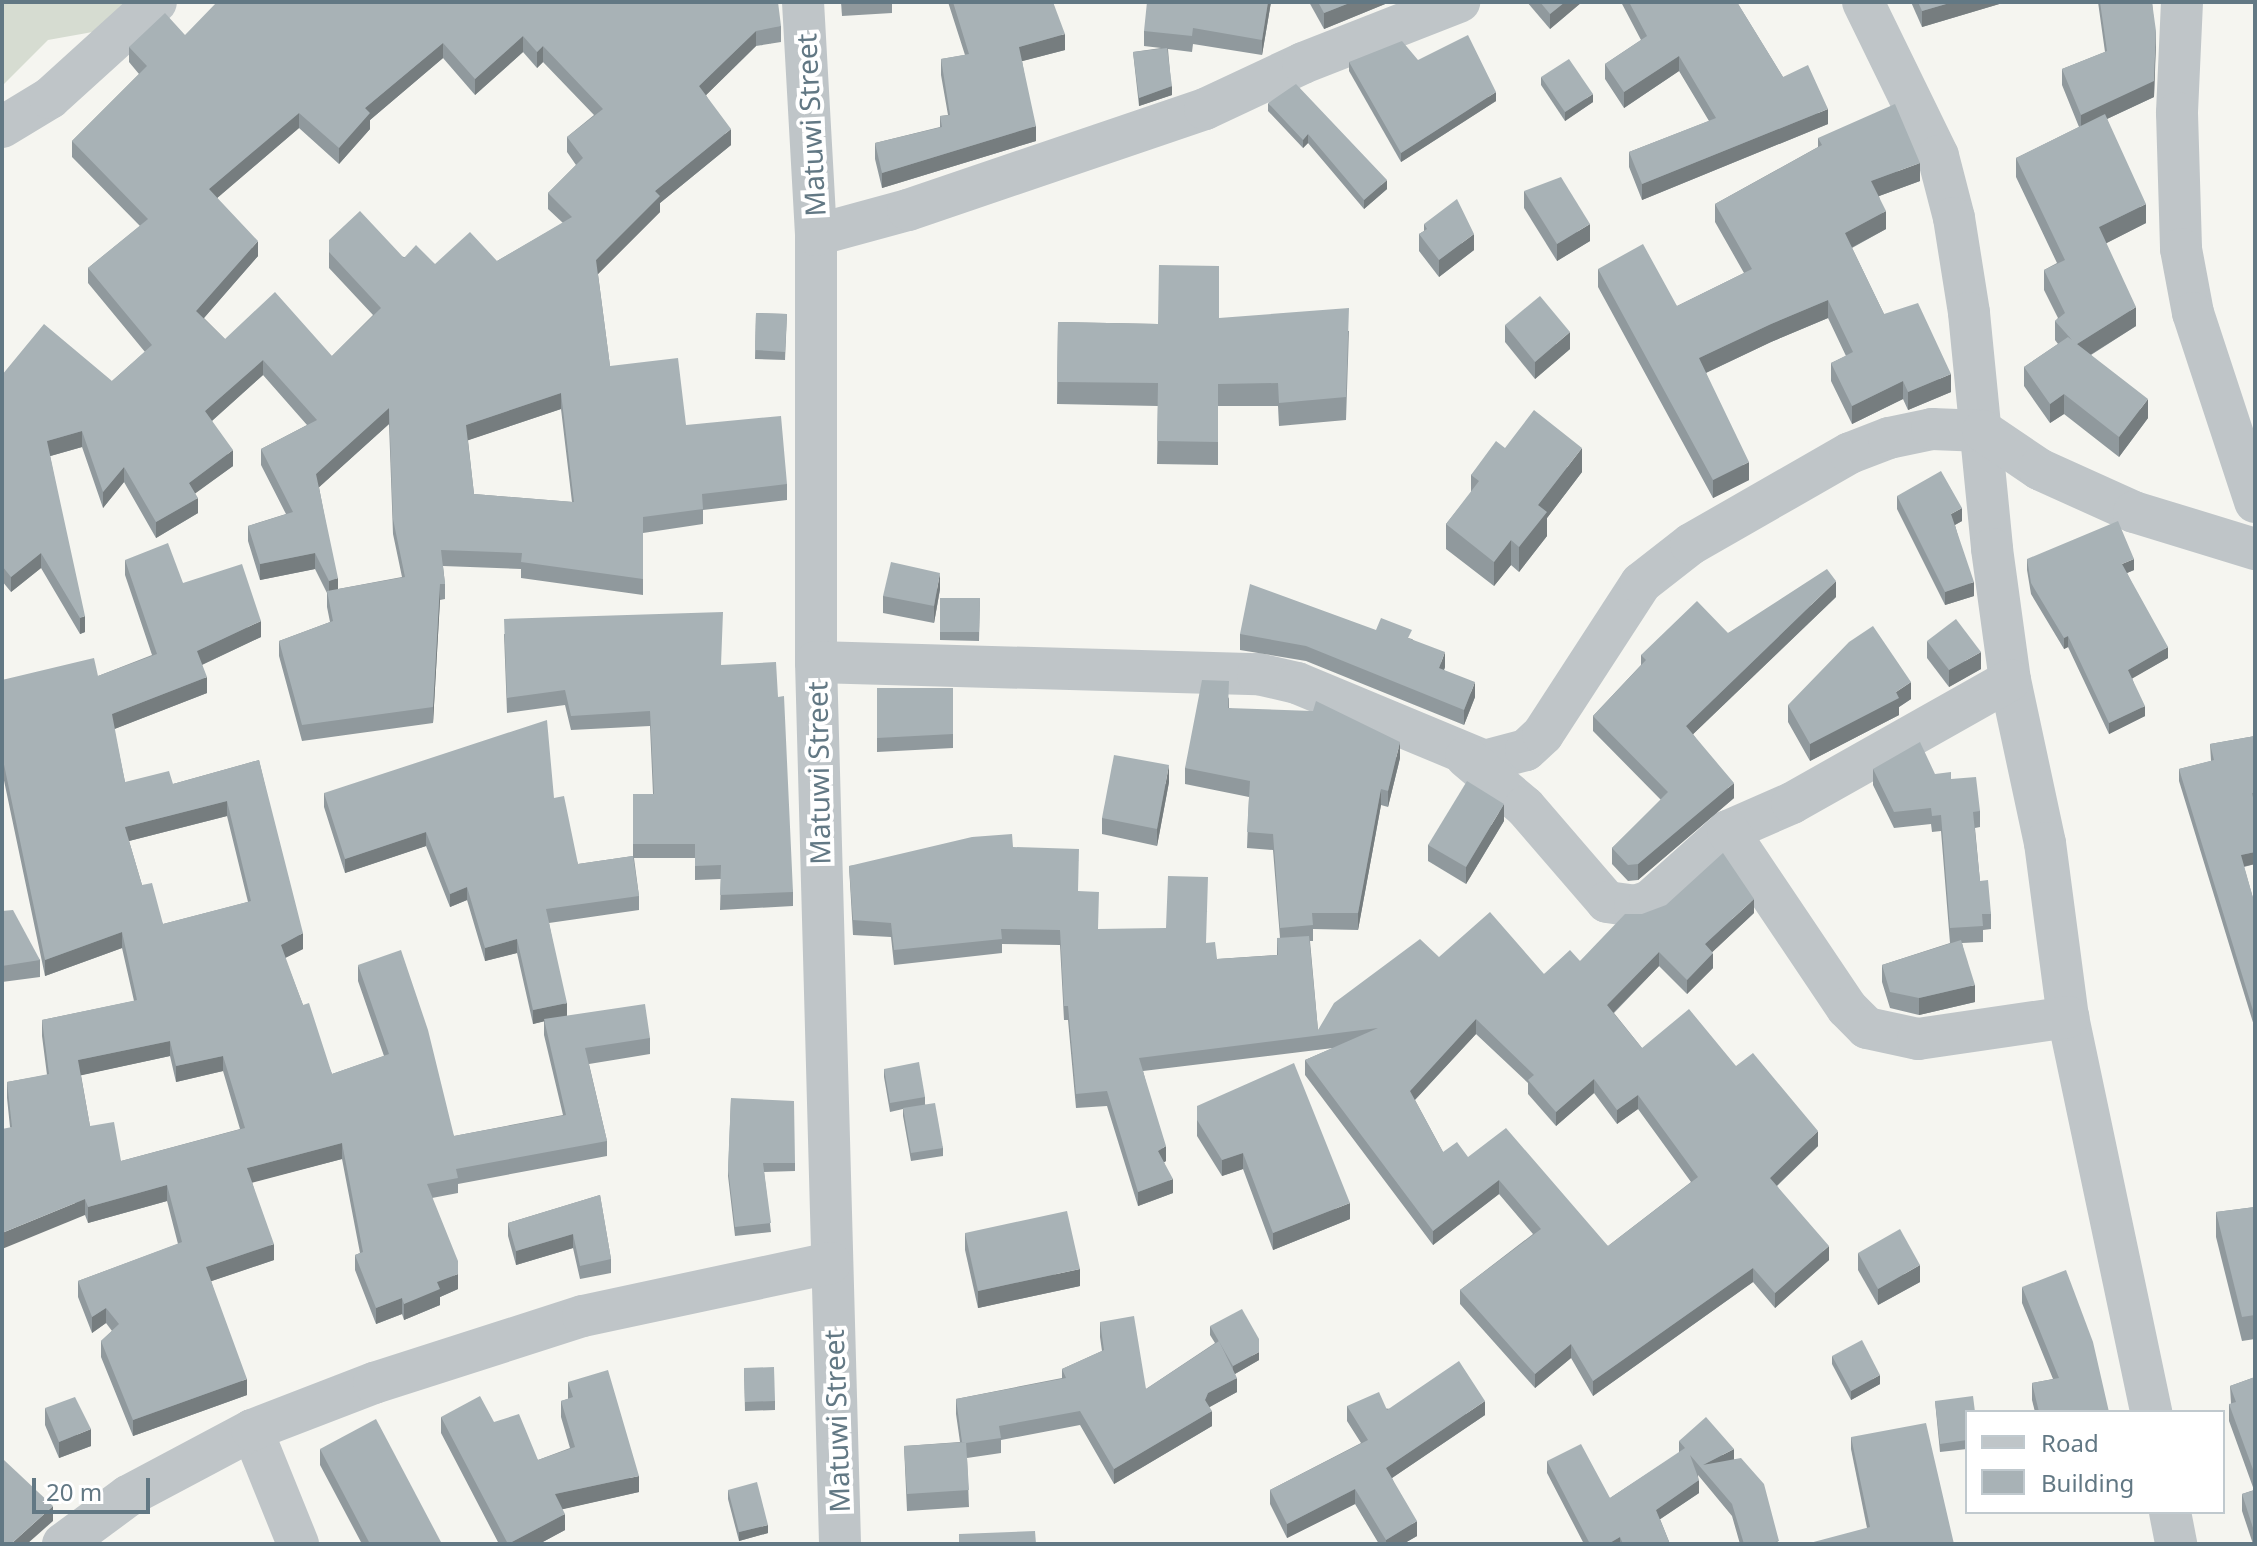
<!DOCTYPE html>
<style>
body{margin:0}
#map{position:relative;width:2257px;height:1546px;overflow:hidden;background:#f5f5f0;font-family:"Noto Sans",sans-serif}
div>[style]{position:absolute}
.green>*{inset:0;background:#d6dcd1}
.street>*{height:42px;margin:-21px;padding:0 21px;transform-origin:21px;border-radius:21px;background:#bfc5c8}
.wall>*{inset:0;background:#90999d}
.shaded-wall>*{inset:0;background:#767d7f}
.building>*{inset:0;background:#a8b2b6}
span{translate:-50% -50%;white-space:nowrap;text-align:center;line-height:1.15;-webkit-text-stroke:8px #fff;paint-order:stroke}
.street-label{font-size:28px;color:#627884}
.frame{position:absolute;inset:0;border:4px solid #627884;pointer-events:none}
.legend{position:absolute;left:1965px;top:1410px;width:260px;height:104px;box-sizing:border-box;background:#fff;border:2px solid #c0c9ce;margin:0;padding:10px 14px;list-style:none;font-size:24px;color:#627884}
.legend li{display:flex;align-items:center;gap:16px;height:40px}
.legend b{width:40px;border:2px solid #c0c9ce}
.scale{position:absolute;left:32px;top:1478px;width:118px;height:36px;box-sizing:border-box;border:4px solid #627884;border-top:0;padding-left:10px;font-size:24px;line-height:28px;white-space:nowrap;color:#627884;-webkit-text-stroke:6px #fff;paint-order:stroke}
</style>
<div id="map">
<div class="green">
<div style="clip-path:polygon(2px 2px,141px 2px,126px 26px,48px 40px,2px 86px)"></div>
</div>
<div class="street">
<div style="left:803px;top:2px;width:233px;rotate:86.8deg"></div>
<div style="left:816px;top:235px;width:427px;rotate:90deg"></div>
<div style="left:816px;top:662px;width:882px;rotate:88.44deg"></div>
<div style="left:1863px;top:2px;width:171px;rotate:64deg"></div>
<div style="left:1938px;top:156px;width:64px;rotate:75.5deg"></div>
<div style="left:1954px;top:218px;width:96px;rotate:81deg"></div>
<div style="left:1969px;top:313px;width:237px;rotate:84.4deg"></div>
<div style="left:1992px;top:549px;width:132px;rotate:82.2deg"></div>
<div style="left:2010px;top:680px;width:167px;rotate:77.9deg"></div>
<div style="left:2045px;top:843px;width:176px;rotate:82.5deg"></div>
<div style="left:2068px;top:1017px;width:404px;rotate:78.1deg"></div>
<div style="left:2182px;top:2px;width:111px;rotate:92.6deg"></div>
<div style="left:2177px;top:113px;width:136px;rotate:88.3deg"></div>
<div style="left:2181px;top:249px;width:65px;rotate:79.4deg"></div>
<div style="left:2193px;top:313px;width:199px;rotate:71.8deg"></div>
<div style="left:2px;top:127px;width:56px;rotate:-31.1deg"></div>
<div style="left:50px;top:98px;width:143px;rotate:-42.2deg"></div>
<div style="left:816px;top:235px;width:95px;rotate:-15.2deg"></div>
<div style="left:908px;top:210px;width:314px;rotate:-18.8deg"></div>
<div style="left:1205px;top:109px;width:108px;rotate:-25.1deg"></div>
<div style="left:1303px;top:63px;width:168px;rotate:-21.4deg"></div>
<div style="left:816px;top:662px;width:442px;rotate:1.6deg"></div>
<div style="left:1258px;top:674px;width:40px;rotate:13deg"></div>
<div style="left:1297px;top:683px;width:203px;rotate:22.6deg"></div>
<div style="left:1484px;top:761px;width:43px;rotate:-14.7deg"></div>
<div style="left:1526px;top:750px;width:23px;rotate:-43deg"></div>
<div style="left:1543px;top:734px;width:180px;rotate:-57deg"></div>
<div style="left:1641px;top:583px;width:63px;rotate:-38deg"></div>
<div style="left:1691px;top:544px;width:183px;rotate:-29.8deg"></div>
<div style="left:1850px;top:453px;width:42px;rotate:-21deg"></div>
<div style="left:1889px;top:438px;width:44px;rotate:-11.8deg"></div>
<div style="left:1932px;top:429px;width:51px;rotate:2.2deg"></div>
<div style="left:1983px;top:431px;width:68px;rotate:34.2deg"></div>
<div style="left:2039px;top:469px;width:104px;rotate:24.4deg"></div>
<div style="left:2134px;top:512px;width:127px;rotate:17deg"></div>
<div style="left:1466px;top:757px;width:77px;rotate:40.3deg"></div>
<div style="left:1525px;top:807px;width:125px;rotate:49.2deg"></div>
<div style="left:1607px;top:902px;width:28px;rotate:8deg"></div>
<div style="left:1635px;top:906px;width:16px;rotate:-18deg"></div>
<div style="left:1650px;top:901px;width:105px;rotate:-41.9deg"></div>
<div style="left:1728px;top:831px;width:70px;rotate:-23.6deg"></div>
<div style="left:1792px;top:803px;width:250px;rotate:-29.4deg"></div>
<div style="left:1728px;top:831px;width:213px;rotate:56.1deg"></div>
<div style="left:1847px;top:1008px;width:28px;rotate:45deg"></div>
<div style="left:1867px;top:1028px;width:52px;rotate:12.2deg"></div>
<div style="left:1918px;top:1039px;width:152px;rotate:-8.3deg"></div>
<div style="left:252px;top:1430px;width:123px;rotate:68deg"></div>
<div style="left:2170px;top:1512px;width:33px;rotate:79deg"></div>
<div style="left:63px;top:1544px;width:81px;rotate:-36.4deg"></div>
<div style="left:128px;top:1496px;width:140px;rotate:-28deg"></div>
<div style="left:252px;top:1430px;width:131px;rotate:-21.1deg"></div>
<div style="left:374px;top:1383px;width:219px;rotate:-17.8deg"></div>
<div style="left:583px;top:1316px;width:253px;rotate:-12.1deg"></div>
</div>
<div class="wall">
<div style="clip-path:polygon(841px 2px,892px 2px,892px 13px,842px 16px)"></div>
<div style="clip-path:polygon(948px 2px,1053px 2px,1065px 50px,1022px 61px,1036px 141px,882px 188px,875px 159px,875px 143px,940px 127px,940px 116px,948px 115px,941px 75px,941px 59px,965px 55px)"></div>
<div style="clip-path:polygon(1271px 2px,1262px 55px,1193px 44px,1192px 52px,1168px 49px,1172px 95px,1139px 106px,1133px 52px,1161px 48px,1144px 46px,1144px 31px)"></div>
<div style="clip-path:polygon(1309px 2px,1390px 2px,1324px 29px)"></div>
<div style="clip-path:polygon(1527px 2px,1582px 2px,1550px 29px)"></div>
<div style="clip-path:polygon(1621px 2px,1741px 2px,1738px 4px,1783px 77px,1828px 124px,1642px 200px,1629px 167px,1629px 152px,1709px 121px,1679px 71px,1624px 108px,1605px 79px,1605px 64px,1641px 40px)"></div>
<div style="clip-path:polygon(1911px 2px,2006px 2px,1922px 27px)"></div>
<div style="clip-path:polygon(2098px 2px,2152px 2px,2156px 47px,2154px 97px,2107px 119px,2146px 223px,2106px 243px,2136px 326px,2091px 355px,2148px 418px,2119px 457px,2064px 414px,2050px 423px,2024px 386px,2024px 367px,2058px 344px,2055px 340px,2055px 321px,2058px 318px,2044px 290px,2044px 270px,2057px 263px,2016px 177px,2016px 158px,2079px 127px,2062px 85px,2062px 69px,2105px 52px)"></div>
<div style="clip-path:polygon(evenodd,781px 26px,781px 42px,756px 46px,706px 95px,731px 145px,660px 203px,660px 212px,598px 274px,610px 366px,686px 425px,787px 484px,787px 500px,703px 510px,703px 524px,643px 533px,643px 595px,521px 578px,521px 569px,443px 566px,445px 584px,445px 599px,440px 600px,433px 723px,302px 741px,279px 656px,279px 641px,330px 622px,327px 607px,327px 593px,315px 569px,260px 580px,248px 541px,248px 526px,286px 514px,261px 465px,261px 449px,307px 425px,263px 375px,212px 421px,233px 466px,195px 493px,198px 513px,156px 538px,124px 482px,103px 508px,82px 447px,50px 456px,85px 632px,80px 634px,41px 568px,11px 592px,2px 581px,2px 375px,112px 381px,145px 352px,88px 283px,88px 268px,140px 226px,72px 157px,72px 141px,139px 74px,129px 62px,129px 47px,185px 35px,781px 26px,523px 52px,537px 68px,543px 62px,594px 115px,567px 137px,567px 152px,576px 165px,548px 193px,548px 209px,563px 223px,497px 261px,435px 264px,329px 240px,329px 268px,373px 315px,332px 356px,225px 339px,204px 318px,258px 256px,217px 198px,299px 128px,339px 164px,370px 129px,370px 120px,443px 58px,475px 95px,523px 52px,781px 26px,561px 409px,572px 502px,474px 494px,468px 440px,561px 409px,781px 26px,389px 424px,393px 534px,402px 577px,338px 589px,319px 487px,389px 424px)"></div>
<div style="clip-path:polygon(1418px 60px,1496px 101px,1401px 162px,1349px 71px,1349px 62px)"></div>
<div style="clip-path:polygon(1541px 77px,1593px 102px,1565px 121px,1541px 85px)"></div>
<div style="clip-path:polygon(1268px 103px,1387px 189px,1364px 209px,1308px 143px,1303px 148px,1268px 111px)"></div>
<div style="clip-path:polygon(1818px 138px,1920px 181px,1879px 196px,1886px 229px,1852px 248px,1884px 314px,1951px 392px,1908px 410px,1903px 399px,1852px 424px,1831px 381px,1831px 363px,1846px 356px,1828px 318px,1771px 342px,1706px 373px,1749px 480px,1713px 498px,1598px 287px,1598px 269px,1677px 306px,1744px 273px,1715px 222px,1715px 204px,1818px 147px)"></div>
<div style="clip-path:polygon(1524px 191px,1590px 241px,1557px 261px,1524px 208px)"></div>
<div style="clip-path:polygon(1424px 224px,1474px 250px,1439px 277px,1419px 251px,1419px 234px,1424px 231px)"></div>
<div style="clip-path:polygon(756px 313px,787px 314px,785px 360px,755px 359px)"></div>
<div style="clip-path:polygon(1219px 318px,1349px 331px,1346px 420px,1279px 426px,1278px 406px,1218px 406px,1218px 465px,1157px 464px,1158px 406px,1057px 404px,1058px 322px,1158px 324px)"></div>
<div style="clip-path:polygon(1505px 325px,1570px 349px,1535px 379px,1505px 342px)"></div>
<div style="clip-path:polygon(1505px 448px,1582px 472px,1547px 518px,1547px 536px,1519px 572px,1511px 565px,1494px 586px,1446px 549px,1446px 524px,1471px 493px,1471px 475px)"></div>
<div style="clip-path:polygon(1897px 496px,1962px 521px,1955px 525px,1974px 596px,1945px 605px,1897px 509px)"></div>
<div style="clip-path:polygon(2027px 559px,2134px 570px,2127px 573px,2168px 658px,2132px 678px,2145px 716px,2109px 734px,2068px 647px,2064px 649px,2031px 594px,2027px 570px)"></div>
<div style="clip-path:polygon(evenodd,125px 560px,183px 583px,261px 637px,202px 665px,207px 693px,114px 729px,125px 782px,173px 784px,259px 760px,303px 949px,285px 958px,303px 1005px,332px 1074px,384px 1056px,358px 981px,358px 965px,454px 1136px,563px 1115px,544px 1035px,544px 1021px,533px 1024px,517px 953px,485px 961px,467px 900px,450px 907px,426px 846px,345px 873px,324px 807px,324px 793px,554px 798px,578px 864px,633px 856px,633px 794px,653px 794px,650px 726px,571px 730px,565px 705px,507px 713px,504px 634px,722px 665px,793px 892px,793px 906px,720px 910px,721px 879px,695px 880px,695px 858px,634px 858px,639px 896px,639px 910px,549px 923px,567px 1016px,650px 1038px,650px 1054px,589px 1064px,607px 1141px,607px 1156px,458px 1184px,458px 1193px,432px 1198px,458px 1289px,440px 1297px,440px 1305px,404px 1320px,402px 1314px,376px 1324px,355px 1270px,355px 1255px,360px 1253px,342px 1159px,252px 1182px,274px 1260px,211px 1281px,247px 1395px,133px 1436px,101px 1357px,101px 1341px,112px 1331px,106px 1323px,92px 1333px,78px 1297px,78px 1281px,178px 1244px,167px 1201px,88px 1223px,85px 1215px,10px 1127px,7px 1098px,7px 1082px,47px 1075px,42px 1036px,42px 1020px,134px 1001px,122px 948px,45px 976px,2px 771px,2px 680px,98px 676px,152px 655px,125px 575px,125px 560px,227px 816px,248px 902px,163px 924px,142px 885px,129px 841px,227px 816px,125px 560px,170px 1056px,176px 1082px,223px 1071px,240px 1129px,121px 1161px,90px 1126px,81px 1075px,170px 1056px)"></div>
<div style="clip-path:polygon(940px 589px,934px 623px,883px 613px,883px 596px)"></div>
<div style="clip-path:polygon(1836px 597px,1693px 734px,1734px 798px,1638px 880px,1628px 881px,1612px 864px,1612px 848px,1661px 800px,1593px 731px,1593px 716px,1641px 665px,1641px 655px,1728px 633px)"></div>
<div style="clip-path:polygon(940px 598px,980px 598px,979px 641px,940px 640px)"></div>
<div style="clip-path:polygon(1376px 630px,1412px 639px,1445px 667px,1444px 670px,1475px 697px,1464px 725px,1306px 661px,1240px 650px,1240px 634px)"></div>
<div style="clip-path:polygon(1927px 641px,1981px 669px,1949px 687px,1927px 658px)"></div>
<div style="clip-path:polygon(877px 688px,953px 688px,953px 748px,877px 752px)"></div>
<div style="clip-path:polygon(evenodd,1229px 697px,1229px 708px,1400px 758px,1388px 807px,1381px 805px,1358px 930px,1313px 929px,1313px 941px,1310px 941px,1318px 1030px,1439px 957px,1544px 974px,1580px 961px,1754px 913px,1712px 952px,1713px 968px,1687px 994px,1659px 966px,1614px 1013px,1642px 1048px,1736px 1066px,1818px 1146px,1777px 1186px,1829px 1260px,1775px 1308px,1753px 1282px,1593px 1396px,1571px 1358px,1535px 1388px,1460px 1304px,1460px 1290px,1533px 1234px,1499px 1194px,1433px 1245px,1305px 1075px,1305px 1060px,1333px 1048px,1143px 1071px,1166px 1161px,1164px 1162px,1173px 1193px,1138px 1206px,1107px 1106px,1076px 1108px,1068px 1020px,1064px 1020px,1060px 945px,1002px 944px,1002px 953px,894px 965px,891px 937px,853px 935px,849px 866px,1013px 847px,1078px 891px,1098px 929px,1206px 943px,1217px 959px,1277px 955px,1277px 938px,1280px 938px,1273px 850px,1247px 848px,1249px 797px,1185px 784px,1185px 768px,1229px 697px,1476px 1034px,1528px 1083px,1528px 1094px,1556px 1126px,1594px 1093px,1617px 1124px,1638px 1109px,1691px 1182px,1608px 1246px,1468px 1157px,1443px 1152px,1415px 1100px,1476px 1034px)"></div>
<div style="clip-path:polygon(1911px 699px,1899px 707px,1899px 715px,1810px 761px,1788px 722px,1788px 705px)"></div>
<div style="clip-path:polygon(2255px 736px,2255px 864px,2244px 867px,2255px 905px,2255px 1029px,2179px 781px,2179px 769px,2211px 761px,2210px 744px)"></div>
<div style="clip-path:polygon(1873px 769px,1935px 774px,1951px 779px,1980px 811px,1980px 827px,1975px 828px,1980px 881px,1991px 914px,1991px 929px,1983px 930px,1983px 942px,1962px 943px,1975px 1002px,1919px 1015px,1890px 1008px,1882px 982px,1882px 965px,1950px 943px,1941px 831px,1932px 832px,1931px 824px,1894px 828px,1873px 785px)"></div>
<div style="clip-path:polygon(1169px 782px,1157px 846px,1102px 834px,1102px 818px)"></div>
<div style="clip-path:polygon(1504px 821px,1466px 884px,1428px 861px,1428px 845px)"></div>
<div style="clip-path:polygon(2px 911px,40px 960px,40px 977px,2px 982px)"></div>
<div style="clip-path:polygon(884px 1069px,925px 1097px,925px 1104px,943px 1148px,943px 1156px,911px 1161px,903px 1116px,903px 1109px,890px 1112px,884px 1077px)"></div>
<div style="clip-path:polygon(731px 1098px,795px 1163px,795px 1171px,764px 1172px,771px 1232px,735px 1236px,728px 1176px)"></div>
<div style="clip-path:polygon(1197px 1106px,1350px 1219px,1273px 1250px,1243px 1169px,1222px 1176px,1197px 1136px)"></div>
<div style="clip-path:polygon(600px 1195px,611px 1259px,611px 1273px,580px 1279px,573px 1248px,516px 1265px,508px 1236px,508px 1223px)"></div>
<div style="clip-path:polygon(2255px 1207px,2255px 1339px,2242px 1341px,2216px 1237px,2216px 1212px)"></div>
<div style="clip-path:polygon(965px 1233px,1080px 1286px,978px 1308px,965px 1250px)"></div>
<div style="clip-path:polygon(1858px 1253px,1920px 1282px,1878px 1305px,1858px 1270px)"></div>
<div style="clip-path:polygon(2022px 1287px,2109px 1412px,2035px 1412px,2032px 1400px,2032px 1383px,2053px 1379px,2022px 1303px)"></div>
<div style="clip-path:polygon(1100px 1322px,1146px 1389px,1215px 1343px,1210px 1335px,1210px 1326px,1259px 1360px,1235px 1374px,1237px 1392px,1209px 1407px,1212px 1426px,1114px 1484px,1080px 1425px,1001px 1440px,1001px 1453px,967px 1458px,969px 1507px,907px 1511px,904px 1446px,960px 1442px,956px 1414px,956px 1399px,1062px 1378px,1062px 1369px,1102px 1351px,1100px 1337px)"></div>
<div style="clip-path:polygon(1832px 1356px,1880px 1384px,1851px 1400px,1832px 1364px)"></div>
<div style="clip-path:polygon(744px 1368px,775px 1401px,775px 1410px,745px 1411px)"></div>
<div style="clip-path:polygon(2255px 1377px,2255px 1544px,2253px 1544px,2242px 1511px,2242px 1494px,2254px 1490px,2229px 1421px,2229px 1404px,2231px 1404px,2230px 1386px)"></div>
<div style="clip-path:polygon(568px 1382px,639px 1492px,562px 1509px,565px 1530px,539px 1544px,499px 1544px,441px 1433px,441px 1417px,494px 1422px,538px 1460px,570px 1448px,561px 1417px,561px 1401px,568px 1399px)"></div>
<div style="clip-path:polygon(1935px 1401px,1967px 1412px,1967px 1449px,1940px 1452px)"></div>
<div style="clip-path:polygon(1347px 1406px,1485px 1415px,1392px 1478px,1417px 1536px,1403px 1544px,1379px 1544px,1355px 1504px,1287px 1538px,1270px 1504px,1270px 1490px,1361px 1443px,1347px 1421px)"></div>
<div style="clip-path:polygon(45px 1408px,91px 1446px,59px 1458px,45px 1425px)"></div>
<div style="clip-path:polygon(1851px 1437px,1954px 1544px,1867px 1528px,1851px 1449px)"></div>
<div style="clip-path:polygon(1679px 1441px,1734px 1459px,1779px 1544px,1740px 1544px,1732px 1516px,1698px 1475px,1699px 1493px,1660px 1519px,1670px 1544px,1584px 1544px,1547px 1473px,1547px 1461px,1610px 1498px,1679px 1453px)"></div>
<div style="clip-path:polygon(320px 1449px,442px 1544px,362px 1544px,320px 1465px)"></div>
<div style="clip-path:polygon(728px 1490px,768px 1533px,739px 1541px,728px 1499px)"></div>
</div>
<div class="shaded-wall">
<div style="clip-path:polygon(1268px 2px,1271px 2px,1262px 55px,1262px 40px)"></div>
<div style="clip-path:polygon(1352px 2px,1390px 2px,1324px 29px,1324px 13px)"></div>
<div style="clip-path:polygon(1565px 2px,1582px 2px,1550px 29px,1550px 14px)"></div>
<div style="clip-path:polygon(1953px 2px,2006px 2px,1922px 27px,1922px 11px)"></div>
<div style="clip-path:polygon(756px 31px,756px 46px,699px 102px,699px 86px)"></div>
<div style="clip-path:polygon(2156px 31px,2154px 97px,2081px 131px,2081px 115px)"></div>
<div style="clip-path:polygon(1065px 34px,1065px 50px,1019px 62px,1019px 47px)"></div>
<div style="clip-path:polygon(523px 36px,523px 52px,475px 95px,475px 79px)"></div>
<div style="clip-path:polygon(443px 43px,443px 58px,370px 120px,370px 129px,339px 164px,339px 148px,365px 108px)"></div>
<div style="clip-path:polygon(543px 46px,543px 62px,537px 68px,537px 52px)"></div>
<div style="clip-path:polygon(1679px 56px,1679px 71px,1624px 108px,1624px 92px)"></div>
<div style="clip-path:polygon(1172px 86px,1172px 95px,1139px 106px,1139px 98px)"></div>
<div style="clip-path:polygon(1496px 92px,1496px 101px,1401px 162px,1401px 153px)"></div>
<div style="clip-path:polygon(1593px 94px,1593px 102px,1565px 121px,1565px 112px)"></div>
<div style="clip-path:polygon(1828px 109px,1828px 124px,1642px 200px,1642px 184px)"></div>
<div style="clip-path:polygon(299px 113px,299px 128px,209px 205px,209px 189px)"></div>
<div style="clip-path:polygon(1036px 126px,1036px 141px,882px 188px,882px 173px)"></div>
<div style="clip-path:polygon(731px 129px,731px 145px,660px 203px,660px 212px,596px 276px,596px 260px,655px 191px)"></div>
<div style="clip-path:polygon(1308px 134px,1308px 143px,1303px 148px,1303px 140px)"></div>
<div style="clip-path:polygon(1920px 163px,1920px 181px,1871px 199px,1871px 181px)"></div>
<div style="clip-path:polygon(1387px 180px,1387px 189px,1364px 209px,1364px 200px)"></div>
<div style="clip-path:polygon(2146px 204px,2146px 223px,2099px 247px,2099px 227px)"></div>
<div style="clip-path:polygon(1886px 211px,1886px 229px,1845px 251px,1845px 233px)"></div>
<div style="clip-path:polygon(1590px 224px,1590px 241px,1557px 261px,1557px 244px)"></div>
<div style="clip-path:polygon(1474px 234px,1474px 250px,1439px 277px,1439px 260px)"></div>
<div style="clip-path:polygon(258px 241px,258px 256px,196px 327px,196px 311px)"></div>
<div style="clip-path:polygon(1828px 300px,1828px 318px,1771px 342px,1699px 376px,1699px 358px,1771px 324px)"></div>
<div style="clip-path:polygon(2136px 307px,2136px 326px,2077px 363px,2077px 344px)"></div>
<div style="clip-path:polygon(1570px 332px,1570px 349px,1535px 379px,1535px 362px)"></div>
<div style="clip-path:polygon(263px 360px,263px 375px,205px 427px,205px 411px)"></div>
<div style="clip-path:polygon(1951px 374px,1951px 392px,1908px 410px,1908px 392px)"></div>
<div style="clip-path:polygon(1903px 381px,1903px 399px,1852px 424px,1852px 406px)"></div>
<div style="clip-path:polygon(561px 393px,561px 409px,466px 441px,466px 425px)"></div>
<div style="clip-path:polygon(2064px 394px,2064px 414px,2050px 423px,2050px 404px)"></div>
<div style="clip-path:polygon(2148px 399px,2148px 418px,2119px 457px,2119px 437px)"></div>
<div style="clip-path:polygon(389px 408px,389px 424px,316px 490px,316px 474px)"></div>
<div style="clip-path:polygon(82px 431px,82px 447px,47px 457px,47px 441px)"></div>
<div style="clip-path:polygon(1582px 448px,1582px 472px,1547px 518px,1547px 536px,1519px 572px,1519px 547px,1538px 505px)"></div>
<div style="clip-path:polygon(233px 450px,233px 466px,189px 498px,189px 483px)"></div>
<div style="clip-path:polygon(1749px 462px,1749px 480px,1713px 498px,1713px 480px)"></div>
<div style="clip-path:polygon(124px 467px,124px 482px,103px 508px,103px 492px)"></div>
<div style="clip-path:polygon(198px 498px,198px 513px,156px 538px,156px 522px)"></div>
<div style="clip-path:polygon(1962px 508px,1962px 521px,1951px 527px,1951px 514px)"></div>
<div style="clip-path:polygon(1511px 540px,1511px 565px,1494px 586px,1494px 562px)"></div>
<div style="clip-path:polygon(41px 553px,41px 568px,11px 592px,11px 577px)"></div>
<div style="clip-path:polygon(315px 553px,315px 569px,260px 580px,260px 564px)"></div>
<div style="clip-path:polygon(2134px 559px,2134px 570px,2122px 575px,2122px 564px)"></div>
<div style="clip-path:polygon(940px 573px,940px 589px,934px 623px,934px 606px)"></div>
<div style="clip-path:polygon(338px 578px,338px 593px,329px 596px,329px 581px)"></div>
<div style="clip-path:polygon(1836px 581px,1836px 597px,1686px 741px,1686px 726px)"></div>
<div style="clip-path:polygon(1974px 582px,1974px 596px,1945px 605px,1945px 592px)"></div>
<div style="clip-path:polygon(440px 584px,440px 600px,433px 723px,433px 707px)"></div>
<div style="clip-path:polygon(85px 616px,85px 632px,80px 634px,80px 618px)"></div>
<div style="clip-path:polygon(261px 621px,261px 637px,197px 667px,197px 651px)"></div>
<div style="clip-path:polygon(2068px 636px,2068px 647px,2064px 649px,2064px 638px)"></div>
<div style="clip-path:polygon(2168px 647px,2168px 658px,2128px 681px,2128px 670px)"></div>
<div style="clip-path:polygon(1445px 652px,1445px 667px,1439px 684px,1439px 668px)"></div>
<div style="clip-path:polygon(1981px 652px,1981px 669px,1949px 687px,1949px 670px)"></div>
<div style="clip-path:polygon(207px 677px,207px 693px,112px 730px,112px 714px)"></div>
<div style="clip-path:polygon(1475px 682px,1475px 697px,1464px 725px,1464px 710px)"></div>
<div style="clip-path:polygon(1911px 682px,1911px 699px,1899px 707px,1899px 715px,1810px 761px,1810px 744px,1896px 692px)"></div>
<div style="clip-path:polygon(2145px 706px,2145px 716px,2109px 734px,2109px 723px)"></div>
<div style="clip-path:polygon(1400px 742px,1400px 758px,1388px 807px,1388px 791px)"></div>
<div style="clip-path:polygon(1169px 765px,1169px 782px,1157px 846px,1157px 829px)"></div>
<div style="clip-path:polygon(1734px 783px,1734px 798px,1638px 880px,1638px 864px)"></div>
<div style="clip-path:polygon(1381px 789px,1381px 805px,1358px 930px,1358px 913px)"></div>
<div style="clip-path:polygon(227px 801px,227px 816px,125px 842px,125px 827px)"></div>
<div style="clip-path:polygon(1504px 804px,1504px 821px,1466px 884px,1466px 867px)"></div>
<div style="clip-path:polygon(426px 832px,426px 846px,345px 873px,345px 859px)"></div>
<div style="clip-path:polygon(2255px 852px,2255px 864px,2241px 867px,2241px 855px)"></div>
<div style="clip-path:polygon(467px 887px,467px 900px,450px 907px,450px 894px)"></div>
<div style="clip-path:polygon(1754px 899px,1754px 913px,1705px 959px,1705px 944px)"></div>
<div style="clip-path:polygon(122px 932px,122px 948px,45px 976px,45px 960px)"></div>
<div style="clip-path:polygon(303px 933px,303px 949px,281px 960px,281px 945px)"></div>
<div style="clip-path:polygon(517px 939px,517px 953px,485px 961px,485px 948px)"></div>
<div style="clip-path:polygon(1659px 952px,1659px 966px,1607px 1019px,1607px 1005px)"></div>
<div style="clip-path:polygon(1713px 953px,1713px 968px,1687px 994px,1687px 980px)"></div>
<div style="clip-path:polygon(1975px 985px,1975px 1002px,1919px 1015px,1919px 998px)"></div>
<div style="clip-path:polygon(567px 1003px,567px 1016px,533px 1024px,533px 1010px)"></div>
<div style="clip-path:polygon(1476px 1019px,1476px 1034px,1410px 1105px,1410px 1091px)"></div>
<div style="clip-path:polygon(170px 1041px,170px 1056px,78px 1076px,78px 1060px)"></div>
<div style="clip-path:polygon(223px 1056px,223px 1071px,176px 1082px,176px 1066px)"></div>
<div style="clip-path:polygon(1594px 1079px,1594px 1093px,1556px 1126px,1556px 1112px)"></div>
<div style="clip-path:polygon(1638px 1095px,1638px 1109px,1617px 1124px,1617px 1110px)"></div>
<div style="clip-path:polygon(1818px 1131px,1818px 1146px,1770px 1192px,1770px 1178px)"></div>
<div style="clip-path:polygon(342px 1143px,342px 1159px,247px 1184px,247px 1168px)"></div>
<div style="clip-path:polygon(1166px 1146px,1166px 1161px,1158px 1166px,1158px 1151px)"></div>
<div style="clip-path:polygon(1243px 1153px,1243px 1169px,1222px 1176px,1222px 1160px)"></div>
<div style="clip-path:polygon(1173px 1179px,1173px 1193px,1138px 1206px,1138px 1192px)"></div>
<div style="clip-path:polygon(1499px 1180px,1499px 1194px,1433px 1245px,1433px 1231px)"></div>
<div style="clip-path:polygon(167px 1185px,167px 1201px,88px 1223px,88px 1207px)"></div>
<div style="clip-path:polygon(85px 1199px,85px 1215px,2px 1249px,2px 1233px)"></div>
<div style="clip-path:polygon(1350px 1203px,1350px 1219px,1273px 1250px,1273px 1233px)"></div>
<div style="clip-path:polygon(573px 1234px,573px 1248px,516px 1265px,516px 1251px)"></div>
<div style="clip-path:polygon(274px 1244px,274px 1260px,206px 1283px,206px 1267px)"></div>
<div style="clip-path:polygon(1829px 1246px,1829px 1260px,1775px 1308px,1775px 1293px)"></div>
<div style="clip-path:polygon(3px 1260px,3px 1276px,2px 1276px,2px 1261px)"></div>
<div style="clip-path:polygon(1920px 1265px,1920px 1282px,1878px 1305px,1878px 1289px)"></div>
<div style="clip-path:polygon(1753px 1268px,1753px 1282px,1593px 1396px,1593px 1381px)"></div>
<div style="clip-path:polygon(1080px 1269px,1080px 1286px,978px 1308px,978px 1291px)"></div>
<div style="clip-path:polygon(458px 1274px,458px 1289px,440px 1297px,440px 1305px,404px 1320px,404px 1304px,437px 1282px)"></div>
<div style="clip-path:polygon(402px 1298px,402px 1314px,376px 1324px,376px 1308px)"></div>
<div style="clip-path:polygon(106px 1308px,106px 1323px,92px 1333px,92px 1317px)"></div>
<div style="clip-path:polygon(1571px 1344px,1571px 1358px,1535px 1388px,1535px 1374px)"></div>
<div style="clip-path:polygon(1259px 1352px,1259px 1360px,1233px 1375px,1233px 1366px)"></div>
<div style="clip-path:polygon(1880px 1375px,1880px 1384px,1851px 1400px,1851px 1391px)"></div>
<div style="clip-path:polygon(1237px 1378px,1237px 1392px,1208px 1408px,1205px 1400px,1208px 1393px)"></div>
<div style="clip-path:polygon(247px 1379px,247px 1395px,133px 1436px,133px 1420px)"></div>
<div style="clip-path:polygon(1485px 1401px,1485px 1415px,1386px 1482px,1386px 1468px)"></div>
<div style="clip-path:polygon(1212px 1411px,1212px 1426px,1114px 1484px,1114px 1469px)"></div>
<div style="clip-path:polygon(91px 1429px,91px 1446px,59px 1458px,59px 1442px)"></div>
<div style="clip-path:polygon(1734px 1449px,1734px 1461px,1703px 1465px)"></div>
<div style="clip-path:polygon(639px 1476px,639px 1492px,555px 1511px,555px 1494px)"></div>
<div style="clip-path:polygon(1699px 1480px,1699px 1493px,1656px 1522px,1656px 1510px)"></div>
<div style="clip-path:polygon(1355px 1489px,1355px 1504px,1287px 1538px,1287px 1524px)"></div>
<div style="clip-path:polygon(53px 1506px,53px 1521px,27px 1544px,11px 1544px)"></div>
<div style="clip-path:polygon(565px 1514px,565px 1530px,539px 1544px,508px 1544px)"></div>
<div style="clip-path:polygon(1417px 1521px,1417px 1536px,1403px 1544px,1386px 1544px,1386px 1540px)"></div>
<div style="clip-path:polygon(768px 1525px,768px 1533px,739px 1541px,739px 1532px)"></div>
<div style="clip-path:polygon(1620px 1537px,1620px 1544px,1608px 1544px)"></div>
</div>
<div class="building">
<div style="clip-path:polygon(evenodd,217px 2px,778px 2px,781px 26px,756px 31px,699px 86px,731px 129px,655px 191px,660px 196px,596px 260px,610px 366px,678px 358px,686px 425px,781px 416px,787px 484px,702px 494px,703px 509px,643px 517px,643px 579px,521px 562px,522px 553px,441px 550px,445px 584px,440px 584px,433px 707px,302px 725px,279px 641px,333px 621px,327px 591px,405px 577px,393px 519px,389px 408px,316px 474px,338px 578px,329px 581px,315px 553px,260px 564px,248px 526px,293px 512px,261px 449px,317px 420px,263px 360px,205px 411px,233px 450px,189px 483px,198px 498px,156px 522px,124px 467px,103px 492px,82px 431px,47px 441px,85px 616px,80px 618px,41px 553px,11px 577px,2px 566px,2px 375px,44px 324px,112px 381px,152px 345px,88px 268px,148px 219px,72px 141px,147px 66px,129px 47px,165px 13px,185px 35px,217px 2px,523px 36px,537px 52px,543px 46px,603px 109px,567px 137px,583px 158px,548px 193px,572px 217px,497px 261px,470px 232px,435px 264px,416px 245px,404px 258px,360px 211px,329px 240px,329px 252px,381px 308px,332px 356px,275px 292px,225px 339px,196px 311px,258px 241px,209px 189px,299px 113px,339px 148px,370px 113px,365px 108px,443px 43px,475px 79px,523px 36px,217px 2px,561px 393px,574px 502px,474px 494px,466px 425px,561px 393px)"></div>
<div style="clip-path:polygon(953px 2px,1053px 2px,1065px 34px,1019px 47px,1036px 126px,882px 173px,875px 143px,942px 127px,940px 116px,950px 115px,941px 59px,969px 54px)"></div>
<div style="clip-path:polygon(1147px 2px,1268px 2px,1262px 40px,1193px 28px,1192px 36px,1144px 31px)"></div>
<div style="clip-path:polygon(1318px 2px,1352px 2px,1324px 13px)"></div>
<div style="clip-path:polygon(1540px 2px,1565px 2px,1550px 14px)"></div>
<div style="clip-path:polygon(1629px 2px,1737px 2px,1783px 77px,1808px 65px,1828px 109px,1642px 184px,1629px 152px,1716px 118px,1679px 56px,1624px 92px,1605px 64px,1647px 36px)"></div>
<div style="clip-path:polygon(1918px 2px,1953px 2px,1922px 11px)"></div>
<div style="clip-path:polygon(2100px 2px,2152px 2px,2156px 31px,2154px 81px,2081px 115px,2062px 69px,2107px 51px)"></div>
<div style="clip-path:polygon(1468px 35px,1496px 92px,1401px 153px,1349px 62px,1402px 41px,1418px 60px)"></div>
<div style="clip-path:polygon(1167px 48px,1172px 86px,1139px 98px,1133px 52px)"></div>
<div style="clip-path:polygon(1569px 59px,1593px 94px,1565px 112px,1541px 77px)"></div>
<div style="clip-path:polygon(1296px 84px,1387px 180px,1364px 200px,1308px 134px,1303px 140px,1268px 103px)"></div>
<div style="clip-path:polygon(1895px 104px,1920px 163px,1871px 181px,1886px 211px,1845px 233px,1884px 314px,1918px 303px,1951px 374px,1908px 392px,1903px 381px,1852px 406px,1831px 363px,1853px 352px,1828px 300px,1771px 324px,1699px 358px,1749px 462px,1713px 480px,1598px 269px,1643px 244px,1677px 306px,1752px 269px,1715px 204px,1822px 145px,1818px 138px)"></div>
<div style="clip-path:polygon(2105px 114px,2146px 204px,2099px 227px,2136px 307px,2077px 344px,2148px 399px,2119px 437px,2064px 394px,2050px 404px,2024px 367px,2068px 337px,2072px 340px,2055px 321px,2065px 313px,2044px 270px,2065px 260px,2016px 158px)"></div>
<div style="clip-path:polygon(1561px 177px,1590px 224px,1557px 244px,1524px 191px)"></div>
<div style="clip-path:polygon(1457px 199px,1474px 234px,1439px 260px,1419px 234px,1427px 229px,1424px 224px)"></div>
<div style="clip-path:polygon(1159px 265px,1219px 266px,1219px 318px,1349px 308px,1346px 397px,1279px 403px,1278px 383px,1218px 384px,1218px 442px,1157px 441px,1158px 383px,1057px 382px,1058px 322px,1158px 324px)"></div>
<div style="clip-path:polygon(1540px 296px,1570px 332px,1535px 362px,1505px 325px)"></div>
<div style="clip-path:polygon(756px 313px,787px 314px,785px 352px,755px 350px)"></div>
<div style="clip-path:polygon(1534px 410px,1582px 448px,1538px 505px,1547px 512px,1519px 547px,1511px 540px,1494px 562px,1446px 524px,1479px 481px,1471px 475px,1496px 441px,1505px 448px)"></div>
<div style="clip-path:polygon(1941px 471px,1962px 508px,1951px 514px,1974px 582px,1945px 592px,1897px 496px)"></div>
<div style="clip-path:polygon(2118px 521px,2134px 559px,2122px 564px,2168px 647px,2128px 670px,2145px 706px,2109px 723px,2068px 636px,2064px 638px,2031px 583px,2027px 559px)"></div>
<div style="clip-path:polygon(evenodd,168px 543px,183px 583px,242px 564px,261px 621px,197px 651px,207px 677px,112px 714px,125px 782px,169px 771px,173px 784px,259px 760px,303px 933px,281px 945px,303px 1005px,309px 1003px,332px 1074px,389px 1054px,358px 965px,401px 950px,428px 1030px,454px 1136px,566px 1115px,544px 1019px,645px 1004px,650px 1038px,585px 1048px,607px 1141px,456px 1169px,458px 1178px,427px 1184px,458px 1261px,458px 1274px,437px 1282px,440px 1289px,404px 1304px,402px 1298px,376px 1308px,355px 1255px,363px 1252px,342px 1143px,247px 1168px,274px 1244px,206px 1267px,247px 1379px,133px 1420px,101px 1341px,119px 1324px,106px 1308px,92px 1317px,78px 1281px,182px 1242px,167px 1185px,88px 1207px,85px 1199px,2px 1233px,2px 1129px,12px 1127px,7px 1082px,49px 1074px,42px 1020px,137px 1000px,122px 932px,45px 960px,2px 755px,2px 680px,94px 658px,98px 676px,157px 654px,125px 560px,168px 543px,227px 801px,251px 901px,163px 924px,152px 883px,142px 885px,125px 827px,227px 801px,168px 543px,170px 1041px,176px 1066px,223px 1056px,245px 1128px,121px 1161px,114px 1122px,90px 1126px,78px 1060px,170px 1041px)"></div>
<div style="clip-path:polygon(891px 562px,940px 573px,934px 606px,883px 596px)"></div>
<div style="clip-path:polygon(1827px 569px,1836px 581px,1686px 726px,1734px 783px,1638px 864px,1628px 865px,1612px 848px,1668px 792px,1593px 716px,1646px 660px,1641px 655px,1697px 601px,1728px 633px)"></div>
<div style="clip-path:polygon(1250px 584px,1376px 630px,1381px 618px,1412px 630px,1408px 638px,1445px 652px,1439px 668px,1475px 682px,1464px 710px,1306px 646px,1240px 634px)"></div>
<div style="clip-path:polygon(940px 598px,980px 598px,979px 632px,940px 632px)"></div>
<div style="clip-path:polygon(723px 612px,721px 665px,776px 662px,778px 697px,784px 696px,793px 892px,720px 895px,721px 865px,695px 866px,695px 844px,633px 844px,633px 794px,654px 794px,650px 711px,571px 716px,565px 690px,507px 698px,504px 619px)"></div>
<div style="clip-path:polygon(1956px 619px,1981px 652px,1949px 670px,1927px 641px)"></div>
<div style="clip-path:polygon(1873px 626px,1911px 682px,1896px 692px,1899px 698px,1810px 744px,1788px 705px,1849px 642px)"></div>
<div style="clip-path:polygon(1202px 680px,1229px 681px,1228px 708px,1313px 711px,1316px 701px,1400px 742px,1388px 791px,1381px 789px,1358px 913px,1312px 913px,1313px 925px,1280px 928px,1273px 834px,1247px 832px,1250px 781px,1185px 768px)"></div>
<div style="clip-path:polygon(877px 688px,953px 688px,953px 734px,877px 738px)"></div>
<div style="clip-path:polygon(547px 720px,554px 798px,564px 796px,578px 864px,633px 856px,639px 896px,546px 909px,567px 1003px,533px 1010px,517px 939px,485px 948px,467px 887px,450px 894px,426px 832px,345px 859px,324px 793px)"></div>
<div style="clip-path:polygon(2255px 736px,2255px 793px,2252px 793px,2255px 806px,2255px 852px,2241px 855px,2255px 905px,2255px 1017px,2179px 769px,2214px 760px,2210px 744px)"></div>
<div style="clip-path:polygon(1920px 742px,1935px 774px,1951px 772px,1951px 779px,1976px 777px,1980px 811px,1973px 812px,1980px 881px,1988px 880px,1991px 914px,1982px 914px,1983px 926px,1950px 928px,1941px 815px,1932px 816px,1931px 808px,1894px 812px,1873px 769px)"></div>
<div style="clip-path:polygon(1114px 755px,1169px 765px,1157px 829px,1102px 818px)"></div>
<div style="clip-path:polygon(1467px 781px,1504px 804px,1466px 867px,1428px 845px)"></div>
<div style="clip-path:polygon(evenodd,1012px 834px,1013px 847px,1079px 849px,1078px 891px,1099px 892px,1098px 929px,1166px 928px,1168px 876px,1208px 877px,1206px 943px,1215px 942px,1217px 959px,1278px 955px,1277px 938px,1309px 936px,1318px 1030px,1334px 1003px,1420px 939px,1439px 957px,1490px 912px,1544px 974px,1570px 950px,1580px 961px,1625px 914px,1642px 914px,1666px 905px,1723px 853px,1754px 899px,1705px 944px,1713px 953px,1687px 980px,1659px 952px,1607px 1005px,1642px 1048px,1689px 1009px,1736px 1066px,1753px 1053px,1818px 1131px,1770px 1178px,1829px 1246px,1775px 1293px,1753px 1268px,1593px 1381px,1571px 1344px,1535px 1374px,1460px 1290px,1541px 1229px,1499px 1180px,1433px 1231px,1305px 1060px,1378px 1028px,1139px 1058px,1166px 1146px,1158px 1151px,1173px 1179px,1138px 1192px,1107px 1091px,1076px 1094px,1068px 1006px,1064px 1006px,1060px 930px,1001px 929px,1002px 939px,894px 950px,891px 923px,853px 920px,849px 866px,972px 837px,1012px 834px,1476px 1019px,1534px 1075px,1528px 1080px,1556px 1112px,1594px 1079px,1617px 1110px,1638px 1095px,1698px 1177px,1608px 1246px,1506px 1128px,1468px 1157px,1457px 1142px,1443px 1152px,1410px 1091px,1476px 1019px)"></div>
<div style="clip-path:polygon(13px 910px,40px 960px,2px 966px,2px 911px)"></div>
<div style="clip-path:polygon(1961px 940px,1975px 985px,1919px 998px,1890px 992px,1882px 965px)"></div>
<div style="clip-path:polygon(919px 1062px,925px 1097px,890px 1103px,884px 1069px)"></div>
<div style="clip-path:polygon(1294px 1063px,1350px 1203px,1273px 1233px,1243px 1153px,1222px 1160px,1197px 1120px,1197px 1106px)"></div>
<div style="clip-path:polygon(731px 1098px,794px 1101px,795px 1163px,763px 1163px,771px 1223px,735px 1227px,728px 1168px)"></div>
<div style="clip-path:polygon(935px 1103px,943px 1148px,911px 1153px,903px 1108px)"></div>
<div style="clip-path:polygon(600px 1195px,611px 1259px,580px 1266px,573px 1234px,516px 1251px,508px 1223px)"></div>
<div style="clip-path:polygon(2255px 1207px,2255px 1315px,2242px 1317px,2216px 1212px)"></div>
<div style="clip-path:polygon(1067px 1211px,1080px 1269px,978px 1291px,965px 1233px)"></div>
<div style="clip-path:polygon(1900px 1229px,1920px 1265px,1878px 1289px,1858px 1253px)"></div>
<div style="clip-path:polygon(2066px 1270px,2093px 1342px,2109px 1412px,2039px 1412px,2032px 1383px,2059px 1378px,2022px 1287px)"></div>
<div style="clip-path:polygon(1242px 1309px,1259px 1339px,1259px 1352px,1233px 1366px,1210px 1326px)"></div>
<div style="clip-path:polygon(1134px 1316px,1146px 1389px,1219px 1341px,1237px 1378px,1208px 1393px,1205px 1400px,1212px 1411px,1114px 1469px,1080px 1411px,999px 1426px,1001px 1438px,966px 1443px,966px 1442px,962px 1442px,956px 1399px,1066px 1378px,1062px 1369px,1104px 1350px,1100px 1322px)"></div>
<div style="clip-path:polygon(1862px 1340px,1880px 1375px,1851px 1391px,1832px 1356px)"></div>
<div style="clip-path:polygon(1459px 1361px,1485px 1401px,1386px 1468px,1417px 1521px,1386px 1540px,1355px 1489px,1287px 1524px,1270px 1490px,1368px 1440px,1347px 1406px,1379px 1392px,1387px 1410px)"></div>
<div style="clip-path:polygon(774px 1367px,775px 1401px,745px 1402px,744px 1368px)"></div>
<div style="clip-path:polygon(608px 1370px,639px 1476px,555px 1494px,565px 1514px,508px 1544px,441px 1417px,480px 1396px,494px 1422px,519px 1414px,538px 1460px,575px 1447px,561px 1401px,573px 1397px,568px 1382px)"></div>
<div style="clip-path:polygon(2255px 1377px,2255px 1475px,2229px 1404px,2236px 1402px,2230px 1386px)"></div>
<div style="clip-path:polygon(1973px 1396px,1975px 1412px,1967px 1412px,1967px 1440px,1940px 1444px,1935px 1401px)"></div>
<div style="clip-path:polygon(75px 1397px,91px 1429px,59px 1442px,45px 1408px)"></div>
<div style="clip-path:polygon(1706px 1417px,1734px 1449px,1703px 1465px,1741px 1458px,1764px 1484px,1779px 1541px,1768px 1544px,1744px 1544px,1732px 1504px,1690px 1455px,1699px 1480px,1656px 1510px,1670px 1544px,1623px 1544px,1620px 1537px,1608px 1544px,1590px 1544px,1547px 1461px,1581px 1444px,1610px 1498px,1685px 1448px,1679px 1441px)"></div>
<div style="clip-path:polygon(376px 1419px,442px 1544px,370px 1544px,320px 1449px)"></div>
<div style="clip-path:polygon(1926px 1423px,1954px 1544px,1806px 1544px,1870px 1527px,1851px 1437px)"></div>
<div style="clip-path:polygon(966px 1442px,969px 1490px,907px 1494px,904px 1446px)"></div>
<div style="clip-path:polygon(4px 1460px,53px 1506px,11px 1544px,2px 1544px,2px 1463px)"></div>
<div style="clip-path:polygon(757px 1482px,768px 1525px,739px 1532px,728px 1490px)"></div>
<div style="clip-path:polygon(2255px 1490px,2255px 1534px,2242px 1494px)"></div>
<div style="clip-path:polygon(1035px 1531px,1036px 1544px,959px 1544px,959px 1534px)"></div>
</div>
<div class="street-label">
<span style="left:810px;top:125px;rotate:-93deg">Matuwi Street</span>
<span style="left:818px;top:773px;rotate:-91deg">Matuwi Street</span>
<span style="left:836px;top:1421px;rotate:-92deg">Matuwi Street</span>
</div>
<div class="frame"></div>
<ul class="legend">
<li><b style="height:10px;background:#bfc5c8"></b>Road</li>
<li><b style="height:22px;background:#a8b2b6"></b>Building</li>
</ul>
<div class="scale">20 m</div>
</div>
